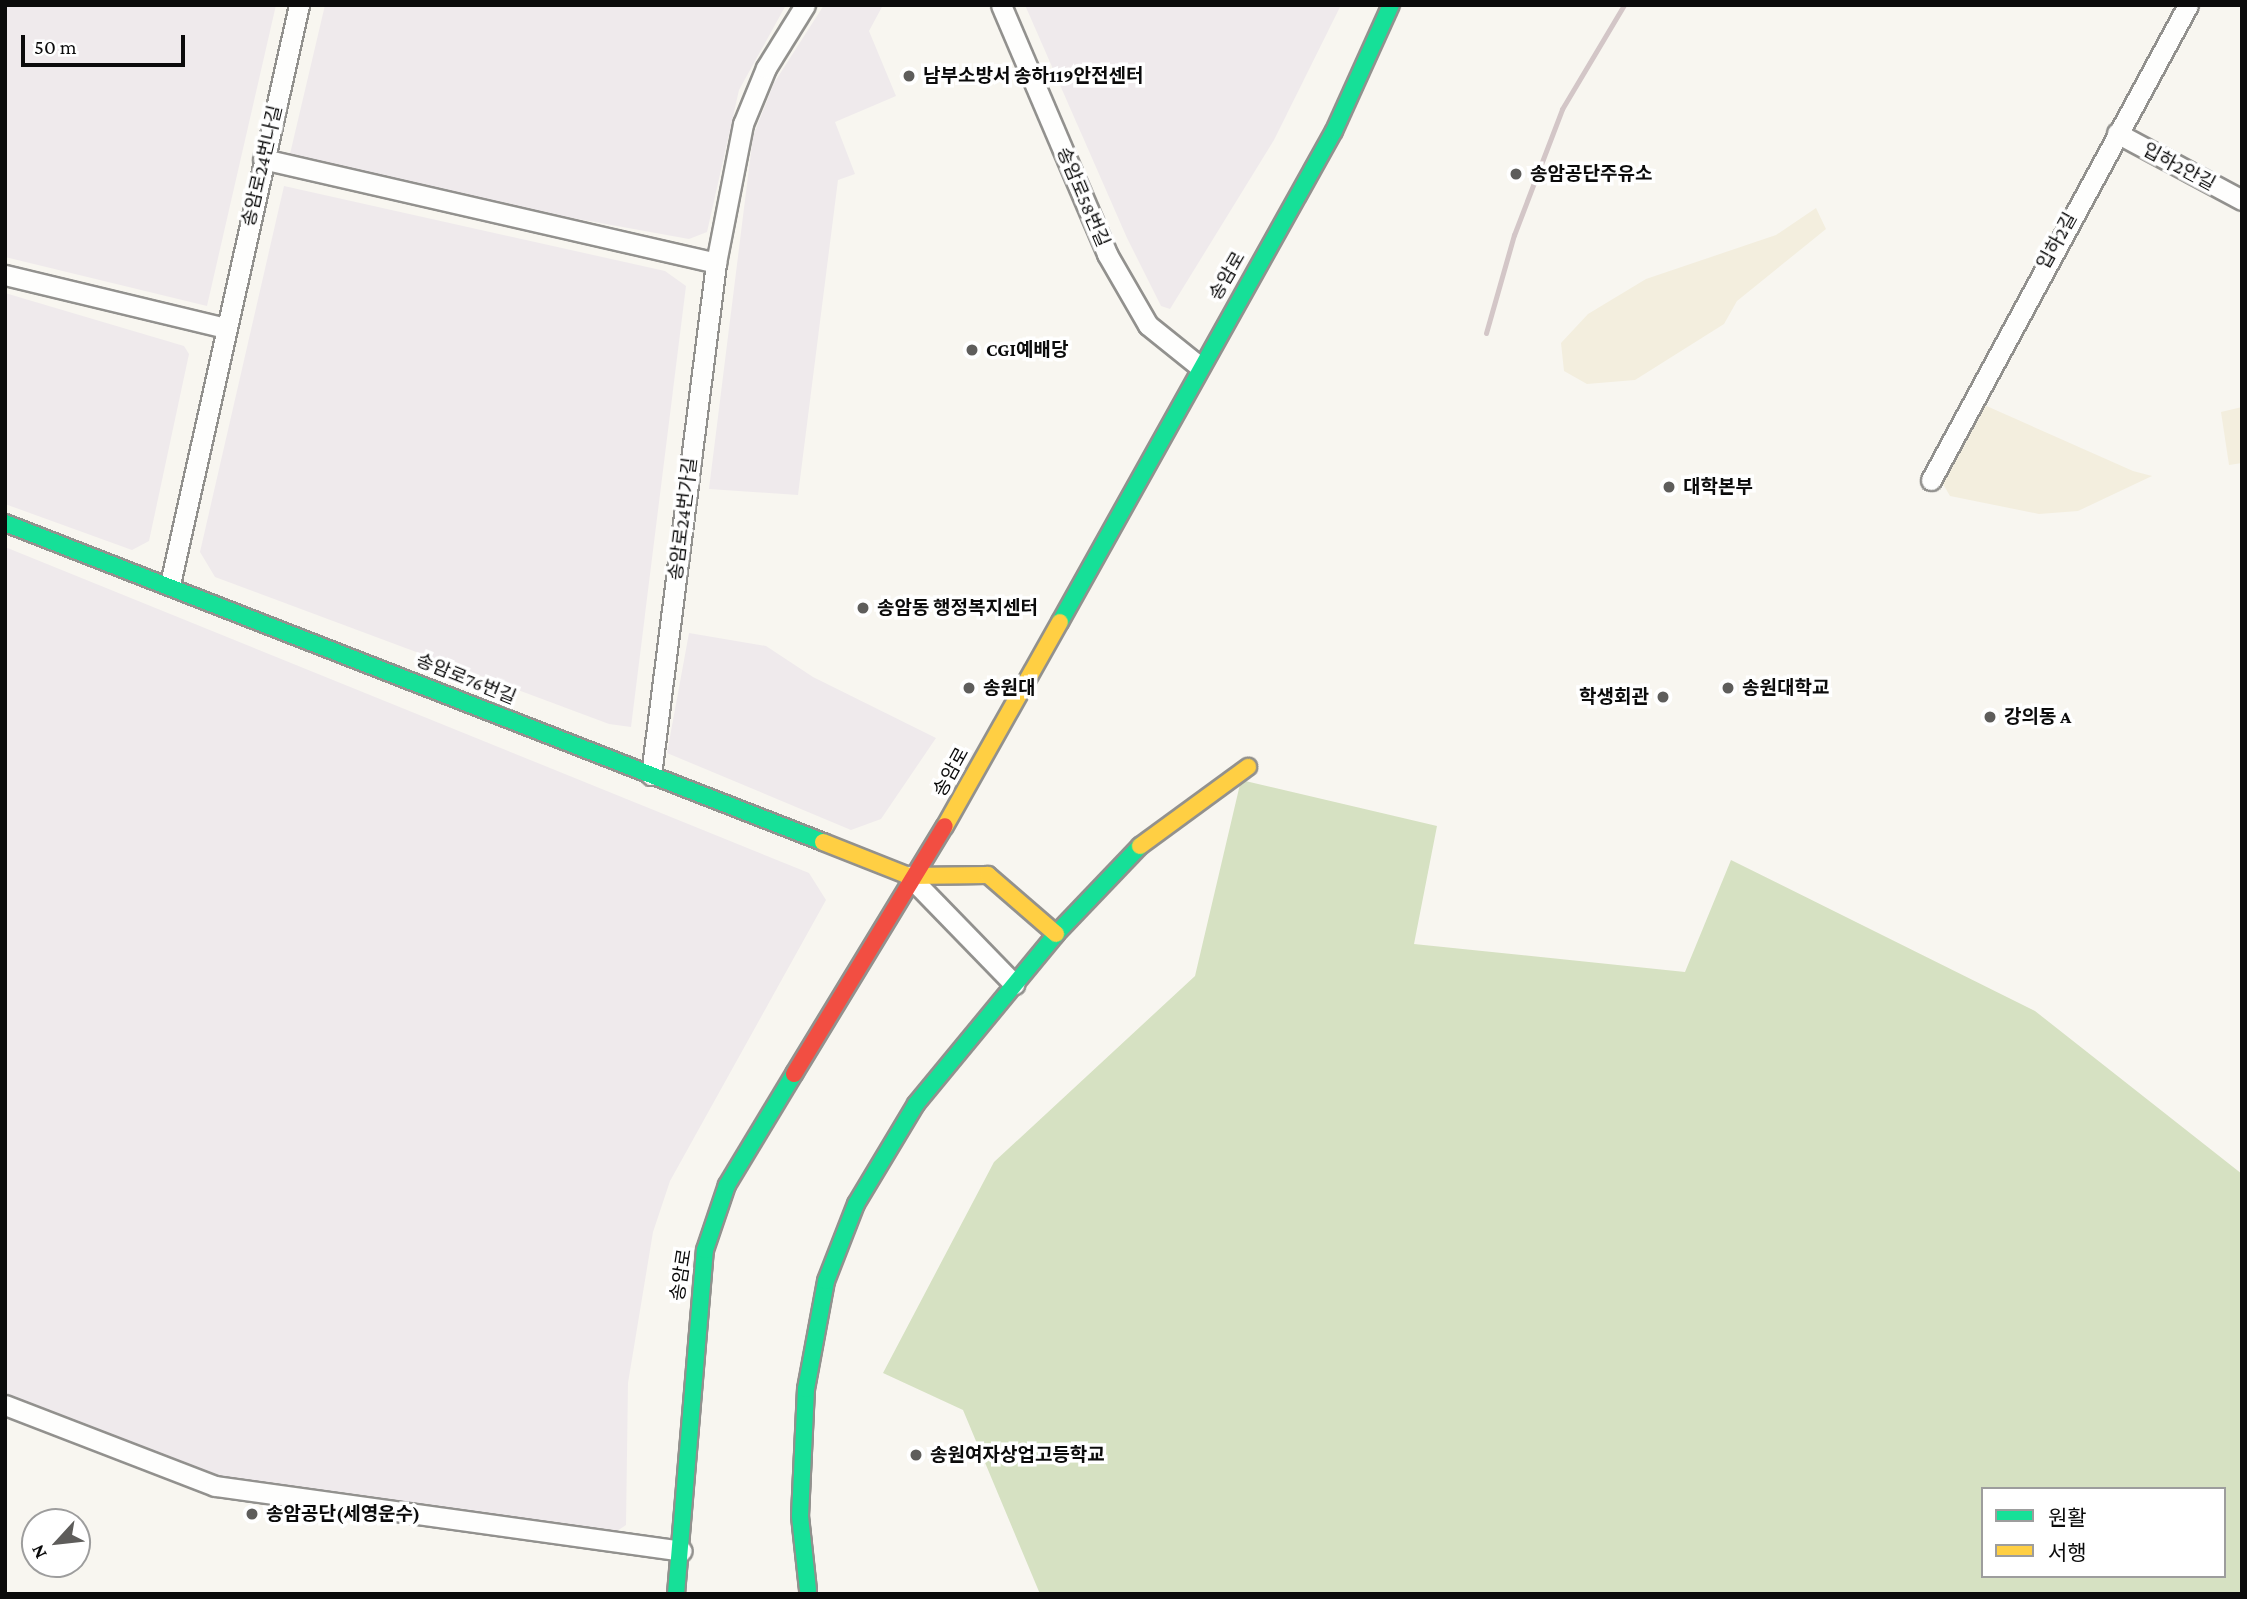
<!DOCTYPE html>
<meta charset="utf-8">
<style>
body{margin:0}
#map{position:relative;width:2247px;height:1599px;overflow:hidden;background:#f8f6f0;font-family:"Crimson Pro","Noto Sans KR",serif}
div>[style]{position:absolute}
.industrial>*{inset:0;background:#efeaec}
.farmland>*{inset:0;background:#f3eede}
.forest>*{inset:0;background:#d6e1c2}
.roads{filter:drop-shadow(2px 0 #92918e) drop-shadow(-2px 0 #92918e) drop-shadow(0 2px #92918e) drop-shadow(0 -2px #92918e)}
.street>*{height:19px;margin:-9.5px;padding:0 9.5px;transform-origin:9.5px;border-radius:9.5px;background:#fefefd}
.fast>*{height:16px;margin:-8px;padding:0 8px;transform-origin:8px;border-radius:8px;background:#16e098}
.slow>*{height:16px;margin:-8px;padding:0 8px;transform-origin:8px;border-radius:8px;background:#ffcf43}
.jam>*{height:16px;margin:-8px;padding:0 8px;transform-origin:8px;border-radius:8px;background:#f24e42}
.rail>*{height:5px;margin:-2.5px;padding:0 2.5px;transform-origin:2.5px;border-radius:2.5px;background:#d3c6c7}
.dots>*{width:19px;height:19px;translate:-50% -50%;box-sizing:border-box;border:4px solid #fff;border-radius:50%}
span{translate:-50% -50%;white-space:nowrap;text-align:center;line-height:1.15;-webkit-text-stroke:7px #fff;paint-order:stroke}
.poi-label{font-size:19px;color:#0b0b0b;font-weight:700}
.left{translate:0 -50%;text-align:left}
.right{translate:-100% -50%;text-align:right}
.street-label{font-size:19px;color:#0b0b0b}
.frame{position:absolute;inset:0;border:7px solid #0b0b0b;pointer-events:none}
.legend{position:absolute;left:1981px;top:1487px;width:245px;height:91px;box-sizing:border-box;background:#fff;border:2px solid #9d9d9d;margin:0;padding:9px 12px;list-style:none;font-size:21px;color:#0b0b0b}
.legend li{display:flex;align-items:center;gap:14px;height:35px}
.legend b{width:35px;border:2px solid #9d9d9d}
.north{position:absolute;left:21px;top:1508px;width:70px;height:70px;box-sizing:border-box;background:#fff;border:2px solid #9d9d9d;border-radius:50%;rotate:243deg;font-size:19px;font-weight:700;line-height:28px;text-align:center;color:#0b0b0b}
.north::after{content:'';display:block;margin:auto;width:24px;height:32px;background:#5e5d5b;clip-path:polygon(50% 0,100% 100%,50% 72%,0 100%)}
.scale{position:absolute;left:21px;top:35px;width:164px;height:32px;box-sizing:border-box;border:4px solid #0b0b0b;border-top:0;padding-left:9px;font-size:21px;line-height:24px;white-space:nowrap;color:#0b0b0b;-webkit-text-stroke:5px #fff;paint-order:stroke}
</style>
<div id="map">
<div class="industrial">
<div style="clip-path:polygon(5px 5px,276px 5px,207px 306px,5px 257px)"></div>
<div style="clip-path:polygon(325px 5px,786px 5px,739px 90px,707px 232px,689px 239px,545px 213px,290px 154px)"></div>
<div style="clip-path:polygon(824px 5px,883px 5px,869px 31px,896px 96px,835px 122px,855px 174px,838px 180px,798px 495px,709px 489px,753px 136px,774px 83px)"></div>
<div style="clip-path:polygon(1025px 5px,1341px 5px,1274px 140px,1170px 309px,1161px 306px,1127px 238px)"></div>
<div style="clip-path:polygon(284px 186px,665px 271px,686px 286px,631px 727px,609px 724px,215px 577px,200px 552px)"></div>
<div style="clip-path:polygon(5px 293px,184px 346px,189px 354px,149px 541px,132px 550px,5px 504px)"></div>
<div style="clip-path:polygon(5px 547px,809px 873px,826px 900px,670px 1181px,653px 1232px,628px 1383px,626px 1525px,617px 1531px,212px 1477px,5px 1396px)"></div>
<div style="clip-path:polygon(689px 633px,766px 646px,813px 677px,936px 738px,881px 819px,851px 830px,667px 753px)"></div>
</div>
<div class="farmland">
<div style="clip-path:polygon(1816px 208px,1826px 229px,1737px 301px,1724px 324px,1635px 380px,1587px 384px,1564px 371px,1561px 343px,1588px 314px,1646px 279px,1776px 235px)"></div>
<div style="clip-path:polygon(1982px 404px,2133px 471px,2152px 476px,2078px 511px,2039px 514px,1950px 496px,1943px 484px)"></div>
<div style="clip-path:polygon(2242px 407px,2242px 463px,2229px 465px,2221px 412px)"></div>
</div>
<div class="forest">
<div style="clip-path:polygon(evenodd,1241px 780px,1437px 826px,1414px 944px,1685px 972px,1731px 860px,2035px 1011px,2242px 1174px,2242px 1594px,1040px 1594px,963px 1410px,883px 1373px,994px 1162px,1195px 976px,1241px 780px,1983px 1489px,2224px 1489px,2224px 1576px,1983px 1576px,1983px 1489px)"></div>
</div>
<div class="roads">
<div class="street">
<div style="left:1001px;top:5px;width:271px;rotate:66.9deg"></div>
<div style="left:1107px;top:254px;width:82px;rotate:60deg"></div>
<div style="left:1148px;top:325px;width:65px;rotate:38.8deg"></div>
<div style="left:2117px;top:133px;width:142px;rotate:28.2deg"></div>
<div style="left:263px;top:159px;width:465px;rotate:12.9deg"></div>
<div style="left:5px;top:275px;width:227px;rotate:13.5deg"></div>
<div style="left:1931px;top:480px;width:540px;rotate:-61.58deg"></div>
<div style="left:170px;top:584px;width:593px;rotate:-77.44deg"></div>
<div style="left:651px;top:775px;width:516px;rotate:-82.76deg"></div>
<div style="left:716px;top:263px;width:142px;rotate:-79deg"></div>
<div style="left:743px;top:124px;width:61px;rotate:-67.7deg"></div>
<div style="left:766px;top:68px;width:74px;rotate:-58.2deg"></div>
<div style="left:909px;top:876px;width:151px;rotate:45.8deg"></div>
<div style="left:5px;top:1405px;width:225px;rotate:21.1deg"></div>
<div style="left:215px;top:1486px;width:471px;rotate:7.9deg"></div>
</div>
<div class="fast">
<div style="left:5px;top:523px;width:878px;rotate:21.3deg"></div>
<div style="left:1060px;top:622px;width:562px;rotate:-60.84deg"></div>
<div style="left:1334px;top:131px;width:138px;rotate:-65.7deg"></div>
<div style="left:808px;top:1590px;width:74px;rotate:-96.2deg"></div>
<div style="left:800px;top:1516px;width:127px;rotate:-87.3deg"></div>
<div style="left:806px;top:1389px;width:110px;rotate:-79.5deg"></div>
<div style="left:826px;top:1281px;width:83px;rotate:-68.7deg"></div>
<div style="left:856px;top:1204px;width:117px;rotate:-59deg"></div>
<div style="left:916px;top:1104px;width:220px;rotate:-50.5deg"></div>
<div style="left:1056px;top:934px;width:122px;rotate:-46.3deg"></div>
<div style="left:676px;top:1594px;width:345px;rotate:-85.2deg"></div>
<div style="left:705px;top:1250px;width:69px;rotate:-71.3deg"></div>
<div style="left:727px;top:1185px;width:130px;rotate:-58.9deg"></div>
</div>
<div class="slow">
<div style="left:945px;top:826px;width:234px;rotate:-60.6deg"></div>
<div style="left:823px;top:842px;width:92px;rotate:21.6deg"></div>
<div style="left:909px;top:876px;width:79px;rotate:-0.7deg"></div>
<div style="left:988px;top:875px;width:90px;rotate:40.9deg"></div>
<div style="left:1140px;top:846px;width:134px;rotate:-36.2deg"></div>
</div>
<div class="jam">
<div style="left:794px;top:1074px;width:290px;rotate:-58.7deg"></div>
</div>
</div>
<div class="rail">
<div style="left:1486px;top:333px;width:102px;rotate:-74.1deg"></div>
<div style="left:1514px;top:235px;width:135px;rotate:-69.1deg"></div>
<div style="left:1562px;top:109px;width:121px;rotate:-59.2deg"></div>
</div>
<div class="dots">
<div style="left:909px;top:76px;background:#5e5d5b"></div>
<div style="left:1516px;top:174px;background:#5e5d5b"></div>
<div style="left:972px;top:350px;background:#5e5d5b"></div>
<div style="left:1669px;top:487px;background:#5e5d5b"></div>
<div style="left:863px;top:608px;background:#5e5d5b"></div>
<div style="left:969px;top:688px;background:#5e5d5b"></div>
<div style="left:1728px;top:688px;background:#5e5d5b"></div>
<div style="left:1663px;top:697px;background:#5e5d5b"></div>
<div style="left:1990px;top:717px;background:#5e5d5b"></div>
<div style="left:916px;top:1455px;background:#5e5d5b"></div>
<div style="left:252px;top:1514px;background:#5e5d5b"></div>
</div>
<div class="poi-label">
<span class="left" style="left:923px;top:76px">남부소방서 송하119안전센터</span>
<span class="left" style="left:1530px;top:174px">송암공단주유소</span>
<span class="left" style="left:986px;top:350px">CGI예배당</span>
<span class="left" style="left:1683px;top:487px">대학본부</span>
<span class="left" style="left:877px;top:608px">송암동 행정복지센터</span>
<span class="left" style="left:983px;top:688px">송원대</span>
<span class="left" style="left:1742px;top:688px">송원대학교</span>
<span class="right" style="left:1649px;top:697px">학생회관</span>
<span class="left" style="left:2004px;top:717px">강의동 A</span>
<span class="left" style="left:930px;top:1455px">송원여자상업고등학교</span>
<span class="left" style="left:266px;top:1514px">송암공단(세영운수)</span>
</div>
<div class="street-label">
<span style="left:262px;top:166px;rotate:-77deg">송암로24번나길</span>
<span style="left:2179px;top:167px;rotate:28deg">입하2안길</span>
<span style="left:1083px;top:197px;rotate:67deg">송암로58번길</span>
<span style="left:2057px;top:241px;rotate:-61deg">입하2길</span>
<span style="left:1227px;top:276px;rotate:-60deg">송암로</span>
<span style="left:683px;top:519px;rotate:-83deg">송암로24번가길</span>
<span style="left:466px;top:679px;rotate:22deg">송암로76번길</span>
<span style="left:951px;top:772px;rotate:-61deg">송암로</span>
<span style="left:681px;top:1275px;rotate:-81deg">송암로</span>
</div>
<div class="frame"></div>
<ul class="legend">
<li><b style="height:9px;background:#16e098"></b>원활</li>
<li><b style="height:9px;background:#ffcf43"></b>서행</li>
</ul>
<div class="north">N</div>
<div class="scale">50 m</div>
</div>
